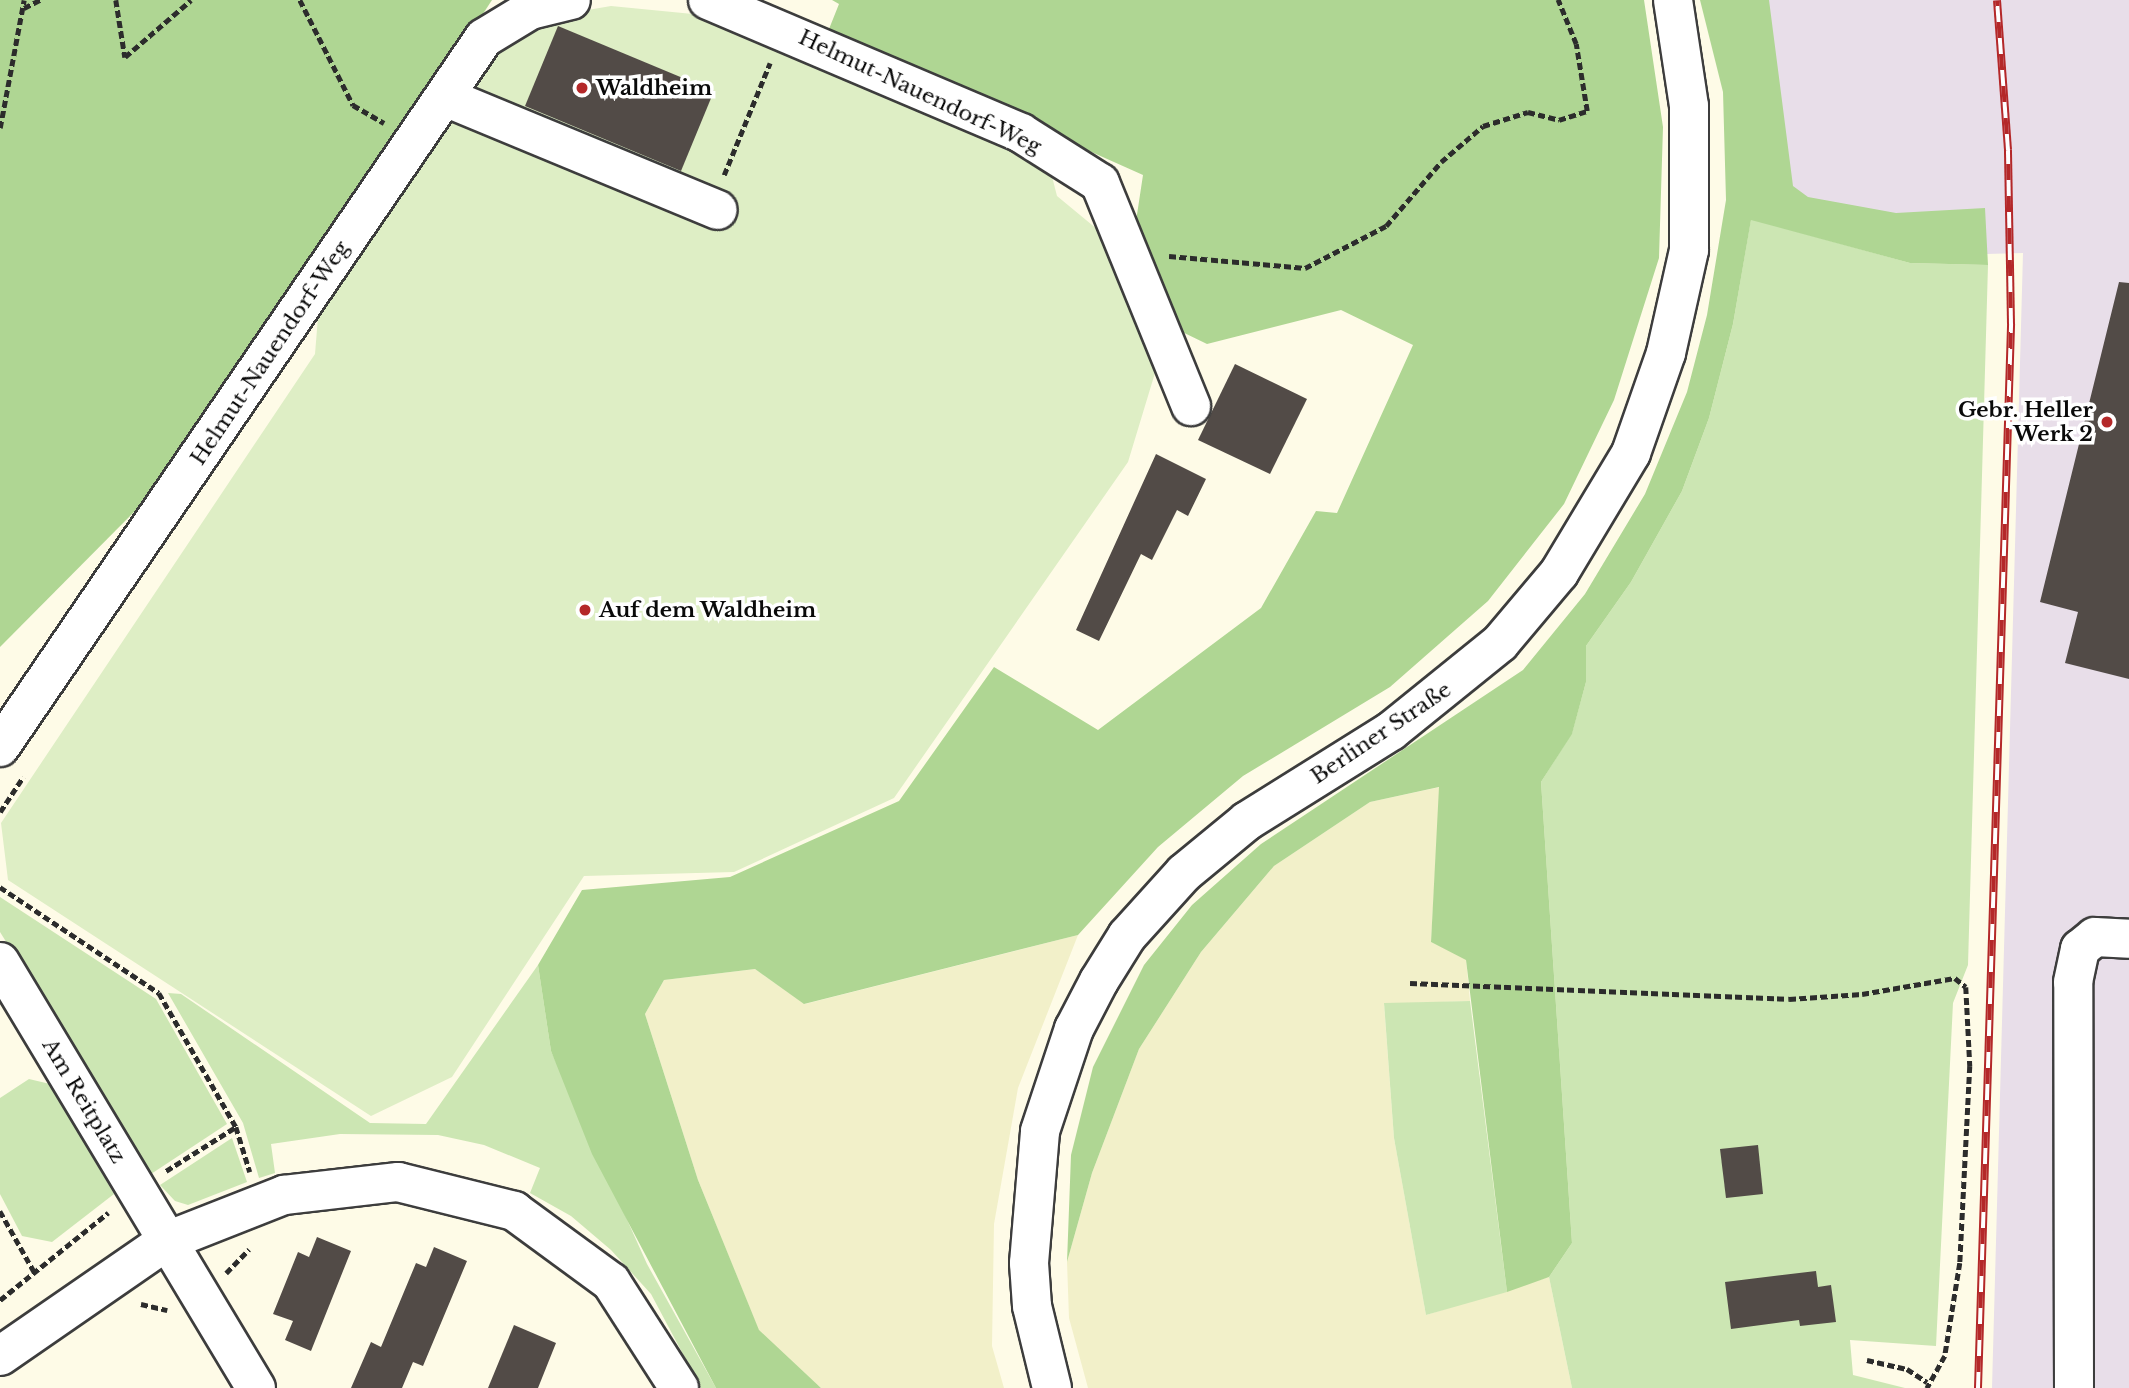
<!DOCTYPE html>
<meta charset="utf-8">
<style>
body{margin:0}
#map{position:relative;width:2129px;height:1388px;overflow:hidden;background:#fefbe7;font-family:"Libre Baskerville",serif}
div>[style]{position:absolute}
.industrial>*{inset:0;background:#e8dee9}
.farmland>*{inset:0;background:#f2f0c9}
.green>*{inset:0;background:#cce6b3}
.forest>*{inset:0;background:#afd693}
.pitch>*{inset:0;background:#deeec5}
.building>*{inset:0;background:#524b47}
.path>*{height:4.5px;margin-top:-2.25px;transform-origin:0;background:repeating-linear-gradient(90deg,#2c2c2c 0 7px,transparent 0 10.5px)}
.roads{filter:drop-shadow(2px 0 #3d3d3d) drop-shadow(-2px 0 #3d3d3d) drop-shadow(0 2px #3d3d3d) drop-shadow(0 -2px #3d3d3d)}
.minor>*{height:38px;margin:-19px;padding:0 19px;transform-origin:19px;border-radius:19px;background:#fff}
.rail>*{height:8px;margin-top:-4px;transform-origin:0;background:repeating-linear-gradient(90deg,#fff 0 16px,#b42829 0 32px);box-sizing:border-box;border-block:2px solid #b42829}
.dots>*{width:19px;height:19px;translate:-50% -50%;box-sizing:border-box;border:4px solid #fff;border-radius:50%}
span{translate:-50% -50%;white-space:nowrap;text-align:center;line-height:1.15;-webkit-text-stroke:7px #fff;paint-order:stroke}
.poi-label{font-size:21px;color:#0a0a0a;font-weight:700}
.left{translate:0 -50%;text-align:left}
.right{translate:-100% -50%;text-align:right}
.street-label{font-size:21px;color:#0a0a0a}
</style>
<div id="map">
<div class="industrial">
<div style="clip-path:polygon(1702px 0,2129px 0,2129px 1388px,1992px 1388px,2023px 253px,1913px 256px,1764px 205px)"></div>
</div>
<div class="farmland">
<div style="clip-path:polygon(1440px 787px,1431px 942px,1466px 959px,1470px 1001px,1384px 1004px,1394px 1138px,1426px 1315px,1549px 1277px,1572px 1388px,1088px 1388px,1069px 1318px,1067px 1262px,1092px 1173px,1139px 1049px,1201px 952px,1274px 866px,1370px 802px)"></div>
<div style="clip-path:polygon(1078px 935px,1018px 1088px,994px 1224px,992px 1346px,1004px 1388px,821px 1388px,759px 1331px,698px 1180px,645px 1014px,664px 980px,755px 969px,805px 1004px)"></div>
</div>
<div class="green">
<div style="clip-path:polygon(1751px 219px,1910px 263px,1988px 265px,1968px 965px,1953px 1003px,1936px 1346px,1850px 1340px,1853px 1375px,1905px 1388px,1572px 1388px,1549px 1277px,1572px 1243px,1541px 782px,1572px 733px,1586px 682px,1586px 646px,1631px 582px,1682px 491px,1709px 418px,1733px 324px)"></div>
<div style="clip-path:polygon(0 897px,156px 999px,227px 1124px,151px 1174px,0 932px)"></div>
<div style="clip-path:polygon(538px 965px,551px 1051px,647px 1264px,716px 1388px,701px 1388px,651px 1294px,611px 1250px,571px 1216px,530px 1193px,540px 1168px,484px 1145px,438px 1135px,340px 1134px,271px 1144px,275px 1173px,259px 1178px,243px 1123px,168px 993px,181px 994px,370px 1123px,426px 1124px)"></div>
<div style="clip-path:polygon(1470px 1001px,1507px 1292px,1426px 1315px,1394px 1138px,1384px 1003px)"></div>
<div style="clip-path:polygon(29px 1079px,50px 1084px,114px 1194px,52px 1242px,22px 1236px,0 1194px,0 1098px)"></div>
<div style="clip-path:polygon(232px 1138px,247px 1182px,188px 1205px,175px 1201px,160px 1185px)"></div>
</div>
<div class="forest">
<div style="clip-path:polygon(0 0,492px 0,261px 354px,136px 510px,0 647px)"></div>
<div style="clip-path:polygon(832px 0,1644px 0,1663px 127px,1659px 258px,1614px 400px,1564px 504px,1488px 601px,1390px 687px,1243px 776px,1158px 847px,1078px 935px,804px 1004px,755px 969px,664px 980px,645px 1014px,698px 1180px,759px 1330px,821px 1388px,716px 1388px,592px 1154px,551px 1051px,538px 965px,582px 890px,730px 877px,899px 801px,994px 667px,1098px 730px,1261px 608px,1316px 511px,1337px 513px,1413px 345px,1341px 310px,1207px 344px,1172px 327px,1133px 241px,1143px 175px,827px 34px,839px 4px)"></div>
<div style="clip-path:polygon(1700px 0,1769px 0,1793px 186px,1808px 197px,1896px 213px,1985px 208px,1988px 265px,1910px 263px,1751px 220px,1733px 324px,1709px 418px,1682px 491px,1631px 582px,1586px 646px,1586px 682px,1572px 734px,1541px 782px,1572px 1243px,1549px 1277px,1507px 1292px,1466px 960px,1431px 942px,1439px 787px,1370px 802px,1274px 866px,1201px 952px,1139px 1049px,1092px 1173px,1067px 1262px,1071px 1155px,1093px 1067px,1144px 965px,1192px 905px,1261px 844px,1523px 670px,1585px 594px,1645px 494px,1687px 392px,1707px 315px,1726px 200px,1723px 92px)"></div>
</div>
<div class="pitch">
<div style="clip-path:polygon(611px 6px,703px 15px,1047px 157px,1057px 196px,1109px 239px,1158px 363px,1128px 462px,894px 798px,734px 872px,584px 876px,452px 1077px,371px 1116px,8px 880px,1px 823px,315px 354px,318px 317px,508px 36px,541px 18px)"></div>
</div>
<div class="building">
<div style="clip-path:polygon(558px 26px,714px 91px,681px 171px,525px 106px)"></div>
<div style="clip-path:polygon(2119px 282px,2129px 283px,2129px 679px,2065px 663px,2078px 612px,2040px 602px)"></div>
<div style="clip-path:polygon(1235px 364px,1307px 399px,1270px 474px,1198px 440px)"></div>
<div style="clip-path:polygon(1156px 454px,1206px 479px,1188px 516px,1177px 510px,1152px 560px,1141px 554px,1099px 641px,1076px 630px)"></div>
<div style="clip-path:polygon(1758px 1145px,1763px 1194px,1726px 1198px,1720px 1149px)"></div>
<div style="clip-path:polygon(317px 1237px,351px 1251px,311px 1351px,285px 1340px,293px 1321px,273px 1314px,298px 1252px,309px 1257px)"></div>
<div style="clip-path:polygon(434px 1247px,467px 1261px,423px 1366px,413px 1362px,402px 1388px,351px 1388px,371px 1342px,381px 1347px,416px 1263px,426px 1267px)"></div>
<div style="clip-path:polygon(1816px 1271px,1818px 1287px,1831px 1285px,1836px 1322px,1800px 1326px,1799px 1320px,1731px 1329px,1725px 1282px)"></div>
<div style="clip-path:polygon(514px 1325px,556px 1343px,538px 1388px,488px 1388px)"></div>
</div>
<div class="path">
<div style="left:116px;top:0;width:58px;rotate:81deg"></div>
<div style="left:125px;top:57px;width:87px;rotate:-40.8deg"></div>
<div style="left:300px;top:0;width:118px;rotate:63.2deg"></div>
<div style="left:353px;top:105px;width:36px;rotate:30deg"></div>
<div style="left:24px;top:8px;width:18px;rotate:-27deg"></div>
<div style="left:0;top:128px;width:130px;rotate:-79.4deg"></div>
<div style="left:724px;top:175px;width:121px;rotate:-67.7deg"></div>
<div style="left:1169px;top:256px;width:137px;rotate:5deg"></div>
<div style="left:1305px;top:268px;width:91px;rotate:-27.4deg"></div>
<div style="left:1386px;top:226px;width:84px;rotate:-49.3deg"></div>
<div style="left:1441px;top:162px;width:55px;rotate:-40.6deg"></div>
<div style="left:1483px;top:126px;width:47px;rotate:-17.3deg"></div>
<div style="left:1528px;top:112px;width:32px;rotate:14deg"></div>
<div style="left:1559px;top:120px;width:29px;rotate:-18deg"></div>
<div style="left:1587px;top:111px;width:68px;rotate:-99.3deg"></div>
<div style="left:1576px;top:44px;width:48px;rotate:-112.2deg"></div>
<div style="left:0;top:812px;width:42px;rotate:-56.7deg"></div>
<div style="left:0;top:887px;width:191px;rotate:33.7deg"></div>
<div style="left:159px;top:993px;width:155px;rotate:60.1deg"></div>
<div style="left:236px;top:1127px;width:47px;rotate:72.7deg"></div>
<div style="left:1410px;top:983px;width:379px;rotate:2.4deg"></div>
<div style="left:1789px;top:999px;width:73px;rotate:-3.9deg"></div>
<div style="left:1862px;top:994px;width:94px;rotate:-9.8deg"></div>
<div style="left:1955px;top:978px;width:14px;rotate:39deg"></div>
<div style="left:1966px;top:987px;width:79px;rotate:87.1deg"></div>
<div style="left:1970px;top:1066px;width:197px;rotate:92.9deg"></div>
<div style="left:1960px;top:1263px;width:94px;rotate:99.2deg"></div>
<div style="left:1945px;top:1356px;width:37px;rotate:119deg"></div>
<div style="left:166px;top:1171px;width:83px;rotate:-32.2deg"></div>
<div style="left:0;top:1211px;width:71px;rotate:60.6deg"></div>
<div style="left:226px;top:1273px;width:33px;rotate:-46deg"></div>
<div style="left:0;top:1300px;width:139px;rotate:-38.9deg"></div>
<div style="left:141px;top:1304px;width:27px;rotate:13deg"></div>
<div style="left:1867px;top:1360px;width:41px;rotate:12.7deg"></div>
<div style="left:1907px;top:1369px;width:24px;rotate:33deg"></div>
</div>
<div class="roads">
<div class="minor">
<div style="left:708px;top:0;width:340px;rotate:23deg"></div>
<div style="left:1021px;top:133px;width:93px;rotate:32.3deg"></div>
<div style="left:1100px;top:183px;width:241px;rotate:67.8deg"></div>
<div style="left:445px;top:97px;width:295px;rotate:22.5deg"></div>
<div style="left:0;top:747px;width:858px;rotate:-55.68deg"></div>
<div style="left:484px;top:38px;width:54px;rotate:-31.3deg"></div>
<div style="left:530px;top:10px;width:42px;rotate:-13.7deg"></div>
<div style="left:0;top:962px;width:497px;rotate:59deg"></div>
<div style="left:0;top:1356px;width:203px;rotate:-34.6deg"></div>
<div style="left:167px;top:1241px;width:126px;rotate:-21.5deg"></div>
<div style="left:284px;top:1195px;width:115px;rotate:-6.5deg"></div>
<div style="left:398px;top:1182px;width:120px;rotate:14deg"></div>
<div style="left:514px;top:1211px;width:120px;rotate:36.2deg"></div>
<div style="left:611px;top:1282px;width:126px;rotate:57.3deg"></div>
<div style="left:1052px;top:1388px;width:84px;rotate:-103.7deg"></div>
<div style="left:1032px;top:1306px;width:43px;rotate:-94deg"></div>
<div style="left:1029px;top:1263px;width:132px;rotate:-85.2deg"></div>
<div style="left:1040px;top:1131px;width:108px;rotate:-71.6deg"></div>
<div style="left:1074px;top:1029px;width:54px;rotate:-62.5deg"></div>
<div style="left:1099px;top:981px;width:53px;rotate:-58.1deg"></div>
<div style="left:1127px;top:936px;width:85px;rotate:-47.9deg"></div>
<div style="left:1184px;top:873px;width:82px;rotate:-39.5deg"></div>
<div style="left:1247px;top:821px;width:170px;rotate:-32deg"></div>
<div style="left:1391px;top:731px;width:140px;rotate:-38.9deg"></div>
<div style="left:1500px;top:643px;width:92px;rotate:-49.9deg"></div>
<div style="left:1559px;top:573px;width:140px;rotate:-59deg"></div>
<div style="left:1631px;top:453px;width:106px;rotate:-70.7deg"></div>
<div style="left:1666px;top:353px;width:106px;rotate:-77.4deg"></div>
<div style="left:1689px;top:250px;width:144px;rotate:-90deg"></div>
<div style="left:1689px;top:106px;width:107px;rotate:-98.6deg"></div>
<div style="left:2074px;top:1388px;width:406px;rotate:-90.1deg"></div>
<div style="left:2073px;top:982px;width:34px;rotate:-78deg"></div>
<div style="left:2080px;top:949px;width:19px;rotate:-39deg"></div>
<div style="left:2095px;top:937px;width:34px;rotate:3deg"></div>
</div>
</div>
<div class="rail">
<div style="left:1978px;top:1388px;width:1065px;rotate:-88.22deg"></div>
<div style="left:2011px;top:324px;width:174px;rotate:-91deg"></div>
<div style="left:2008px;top:150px;width:150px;rotate:-94.2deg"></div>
</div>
<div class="dots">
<div style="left:582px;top:88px;background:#b42829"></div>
<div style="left:2107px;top:422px;background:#b42829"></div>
<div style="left:585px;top:610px;background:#b42829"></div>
</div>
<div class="poi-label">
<span class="left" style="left:596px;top:88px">Waldheim</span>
<span class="right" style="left:2093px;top:422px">Gebr. Heller<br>Werk 2</span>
<span class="left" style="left:599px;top:610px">Auf dem Waldheim</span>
</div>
<div class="street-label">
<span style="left:920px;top:92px;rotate:25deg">Helmut-Nauendorf-Weg</span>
<span style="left:270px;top:353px;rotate:-56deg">Helmut-Nauendorf-Weg</span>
<span style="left:1381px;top:733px;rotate:-34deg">Berliner Straße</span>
<span style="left:84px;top:1101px;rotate:59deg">Am Reitplatz</span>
</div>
</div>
